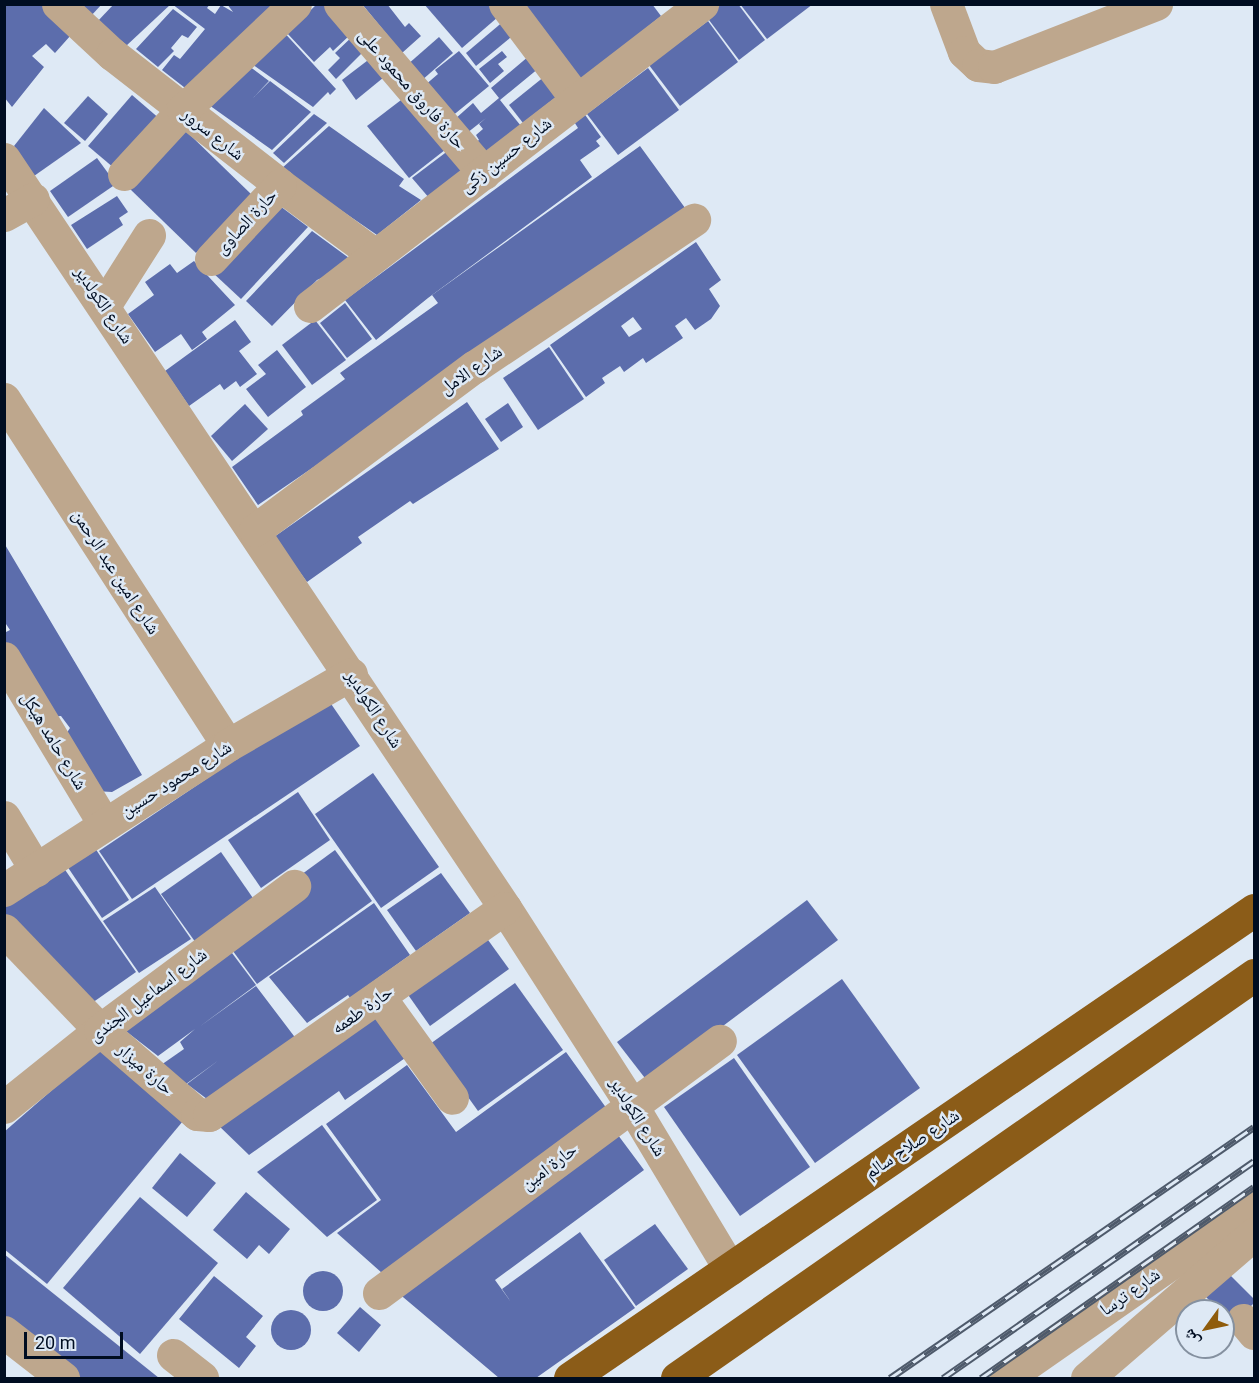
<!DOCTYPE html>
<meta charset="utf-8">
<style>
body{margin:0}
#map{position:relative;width:1259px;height:1383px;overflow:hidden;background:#dee9f5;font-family:Roboto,"Noto Naskh Arabic",sans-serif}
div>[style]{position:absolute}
.building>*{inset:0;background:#5c6dac}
.round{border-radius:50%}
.minor>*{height:33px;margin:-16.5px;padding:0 16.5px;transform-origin:16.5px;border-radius:16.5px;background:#bea78d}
.highway>*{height:33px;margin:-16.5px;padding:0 16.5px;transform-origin:16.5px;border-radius:16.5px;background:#8b5c18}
.rail>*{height:7px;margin-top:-3.5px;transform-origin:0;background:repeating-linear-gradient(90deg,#dee9f5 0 14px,#4e5a6b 0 28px);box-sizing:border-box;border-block:2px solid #4e5a6b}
span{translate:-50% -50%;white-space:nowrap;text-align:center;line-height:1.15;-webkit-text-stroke:5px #dee9f5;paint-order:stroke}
.street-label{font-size:18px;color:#000d21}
.frame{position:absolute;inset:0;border:6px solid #000d21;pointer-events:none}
.north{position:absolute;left:1175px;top:1299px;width:60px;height:60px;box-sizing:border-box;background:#dee9f5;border:2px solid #8591a0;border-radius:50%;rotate:237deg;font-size:16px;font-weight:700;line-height:24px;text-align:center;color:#000d21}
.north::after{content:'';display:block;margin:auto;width:21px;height:27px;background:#8f5c0c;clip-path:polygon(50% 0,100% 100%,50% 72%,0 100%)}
.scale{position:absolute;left:24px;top:1332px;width:99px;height:27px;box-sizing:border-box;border:3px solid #000d21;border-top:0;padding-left:8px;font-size:18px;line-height:21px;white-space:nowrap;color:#000d21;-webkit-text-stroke:4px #dee9f5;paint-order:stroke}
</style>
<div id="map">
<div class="building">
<div style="clip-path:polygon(4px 4px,41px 4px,71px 35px,55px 53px,46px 44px,32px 56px,44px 67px,12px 107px,4px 97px)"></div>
<div style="clip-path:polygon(77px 4px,102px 4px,90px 17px)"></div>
<div style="clip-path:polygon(114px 4px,171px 4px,126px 46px,96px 23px)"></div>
<div style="clip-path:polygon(172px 4px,210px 4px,207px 8px,215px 14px,221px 5px,233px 12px,227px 4px,281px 4px,189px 91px,162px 70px,174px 55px,180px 59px,205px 29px)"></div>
<div style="clip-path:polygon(317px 4px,323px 4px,351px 34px,333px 51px,330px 47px,314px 62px,287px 33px)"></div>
<div style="clip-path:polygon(362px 4px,387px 4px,405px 27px,409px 23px,421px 36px,402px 53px)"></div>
<div style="clip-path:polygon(424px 4px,488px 4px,498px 17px,462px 48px)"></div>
<div style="clip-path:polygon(521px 4px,652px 4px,661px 16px,582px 80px)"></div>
<div style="clip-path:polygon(722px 4px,738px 4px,765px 40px,739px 60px,706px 16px)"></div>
<div style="clip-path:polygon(740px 4px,813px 4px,767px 39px)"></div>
<div style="clip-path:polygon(173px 9px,197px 27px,188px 38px,182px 35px,171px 48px,174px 51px,158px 67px,136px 49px)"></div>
<div style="clip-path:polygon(505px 20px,516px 33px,476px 66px,466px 53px)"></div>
<div style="clip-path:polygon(708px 21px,738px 62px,680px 106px,649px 65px)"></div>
<div style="clip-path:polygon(280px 28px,336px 89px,330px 95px,328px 92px,313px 107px,246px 60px)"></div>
<div style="clip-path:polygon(355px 34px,368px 47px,336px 79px,328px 70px,340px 58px,335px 53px)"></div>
<div style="clip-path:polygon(439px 37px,453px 53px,421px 81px,407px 65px)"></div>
<div style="clip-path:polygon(459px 51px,489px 86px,451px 117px,424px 86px,438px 74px,435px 70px)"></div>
<div style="clip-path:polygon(502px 51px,507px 57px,498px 64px,504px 71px,490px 83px,479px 69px)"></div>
<div style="clip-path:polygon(376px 54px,389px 73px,356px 100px,342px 80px)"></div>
<div style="clip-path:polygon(529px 56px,539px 68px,500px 100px,521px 126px,483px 157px,473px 144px,479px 140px,476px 135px,483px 129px,479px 124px,486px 118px,467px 133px,455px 119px,473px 103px,481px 113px,499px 98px,491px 88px)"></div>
<div style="clip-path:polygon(249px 66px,269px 81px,253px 98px,270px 81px,311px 112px,272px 150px,209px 105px)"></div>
<div style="clip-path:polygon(648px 68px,679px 110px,618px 155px,587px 114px)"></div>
<div style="clip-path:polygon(545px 76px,560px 94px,523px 123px,509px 105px)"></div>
<div style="clip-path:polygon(132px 95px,161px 120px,114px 168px,88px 146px)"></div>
<div style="clip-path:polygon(88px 96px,108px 114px,85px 141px,64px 123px)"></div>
<div style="clip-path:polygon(405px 97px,450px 146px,409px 178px,367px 126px)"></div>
<div style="clip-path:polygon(44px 108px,81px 143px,34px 176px,14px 146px)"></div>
<div style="clip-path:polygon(583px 112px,601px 137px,596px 141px,600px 146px,580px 160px,592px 177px,428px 298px,376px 340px,345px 300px,578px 128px,573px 120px)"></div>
<div style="clip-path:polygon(314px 114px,327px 123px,284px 163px,273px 153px)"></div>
<div style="clip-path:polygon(329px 126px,404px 179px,399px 186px,421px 200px,377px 235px,281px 169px)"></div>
<div style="clip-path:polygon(186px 131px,252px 195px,196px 253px,130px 189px)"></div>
<div style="clip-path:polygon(640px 146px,688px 212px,258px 505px,232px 467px,303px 415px,301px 411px,345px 379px,340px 373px,438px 303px,432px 295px)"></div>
<div style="clip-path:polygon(453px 147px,471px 167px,430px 199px,412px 178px)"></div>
<div style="clip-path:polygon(97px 158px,116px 184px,68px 217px,50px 191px)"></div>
<div style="clip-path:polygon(117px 196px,128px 212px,119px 218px,123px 225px,87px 249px,71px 225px)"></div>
<div style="clip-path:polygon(276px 203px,308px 227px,241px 299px,212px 272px)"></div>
<div style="clip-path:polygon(312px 231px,349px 258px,333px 273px,317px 280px,272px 326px,246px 301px)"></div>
<div style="clip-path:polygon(evenodd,696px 242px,721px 280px,709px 289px,720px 306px,711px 319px,695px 330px,686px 318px,675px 326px,683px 338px,646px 363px,643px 358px,624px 372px,620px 366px,602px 378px,605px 383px,586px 397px,550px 345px,696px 242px,633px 317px,642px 329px,629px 337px,621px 326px,633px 317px)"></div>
<div style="clip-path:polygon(194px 261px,235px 305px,202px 332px,207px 339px,192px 350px,181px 334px,155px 352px,128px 314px,154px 295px,145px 282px,170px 264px,177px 273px)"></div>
<div style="clip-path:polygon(345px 303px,372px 339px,347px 358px,320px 323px)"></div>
<div style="clip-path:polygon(235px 320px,251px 342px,239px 351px,257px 374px,240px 387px,236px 381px,224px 390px,220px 384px,189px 406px,165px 371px)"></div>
<div style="clip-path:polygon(315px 320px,346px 360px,312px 385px,282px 345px)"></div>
<div style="clip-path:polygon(549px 347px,584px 399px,538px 430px,503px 378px)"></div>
<div style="clip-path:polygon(277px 350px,306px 387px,268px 417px,246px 389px,266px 374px,258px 365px)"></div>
<div style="clip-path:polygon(467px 402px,499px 449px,413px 504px,410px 501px,358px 537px,362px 543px,307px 582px,274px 537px)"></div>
<div style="clip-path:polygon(508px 403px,523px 427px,501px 442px,485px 419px)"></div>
<div style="clip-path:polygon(245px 404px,268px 429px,232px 461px,211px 436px)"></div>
<div style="clip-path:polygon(4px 543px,142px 775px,112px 792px,95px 791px,64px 737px,70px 728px,61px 716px,50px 717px,4px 641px,4px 633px,10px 630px,4px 621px)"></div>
<div style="clip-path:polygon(327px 698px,360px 746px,132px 899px,99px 851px)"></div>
<div style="clip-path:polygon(373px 773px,439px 867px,381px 908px,315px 814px)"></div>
<div style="clip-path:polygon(298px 792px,330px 840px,261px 888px,228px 840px)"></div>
<div style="clip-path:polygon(95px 848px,129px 900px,102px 918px,67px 866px)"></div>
<div style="clip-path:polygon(335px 850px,372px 901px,257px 984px,230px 947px,298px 877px)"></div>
<div style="clip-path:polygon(221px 852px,255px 901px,196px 943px,161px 894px)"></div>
<div style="clip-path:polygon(61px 864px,136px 972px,92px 1003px,4px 914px,4px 902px)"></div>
<div style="clip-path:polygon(441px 873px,470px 913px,416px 951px,387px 910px)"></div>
<div style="clip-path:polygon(155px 887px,191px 939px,139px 973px,103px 921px)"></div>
<div style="clip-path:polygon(807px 900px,838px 940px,648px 1082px,617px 1042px)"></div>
<div style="clip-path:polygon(374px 903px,410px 955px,350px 998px,348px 995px,307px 1023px,269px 977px)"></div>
<div style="clip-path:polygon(483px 933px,509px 969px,430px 1026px,404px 989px)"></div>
<div style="clip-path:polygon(226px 945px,256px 985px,199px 1027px,256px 986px,297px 1040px,211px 1102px,187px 1084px,219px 1060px,186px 1084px,161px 1065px,184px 1049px,180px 1042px,195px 1029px,158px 1056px,118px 1025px)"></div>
<div style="clip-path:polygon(842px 979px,920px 1088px,815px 1163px,737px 1055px)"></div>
<div style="clip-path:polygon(515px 983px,563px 1050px,478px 1111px,430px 1044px)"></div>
<div style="clip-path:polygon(376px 1011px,408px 1056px,378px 1077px,345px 1100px,339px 1091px,249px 1155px,216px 1123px)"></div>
<div style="clip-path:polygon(99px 1049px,183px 1121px,47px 1284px,4px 1249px,4px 1132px)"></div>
<div style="clip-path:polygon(566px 1052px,607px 1109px,382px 1273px,337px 1233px,381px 1200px,326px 1124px,407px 1065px,456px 1132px)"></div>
<div style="clip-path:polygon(734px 1058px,810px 1167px,740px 1216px,664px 1107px)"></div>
<div style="clip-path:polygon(322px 1125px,377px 1200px,327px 1237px,257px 1172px)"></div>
<div style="clip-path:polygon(615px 1131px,644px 1170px,495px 1280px,511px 1302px,502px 1289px,580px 1232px,635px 1308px,536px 1378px,499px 1378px,397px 1292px)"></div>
<div style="clip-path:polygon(180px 1153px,216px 1183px,187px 1217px,152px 1188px)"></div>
<div style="clip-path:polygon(246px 1192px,290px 1229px,269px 1254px,259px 1245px,247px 1259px,213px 1230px)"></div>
<div style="clip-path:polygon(140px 1197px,218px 1263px,140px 1354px,63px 1288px)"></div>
<div style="clip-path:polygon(655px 1224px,688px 1269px,636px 1306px,604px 1260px)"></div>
<div style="clip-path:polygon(4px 1254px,159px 1378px,79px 1378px,4px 1318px)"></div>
<div class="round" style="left:303px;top:1271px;width:40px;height:40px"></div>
<div style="clip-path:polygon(1228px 1273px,1254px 1299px,1254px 1303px,1233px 1324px,1223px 1311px,1220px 1311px,1201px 1292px)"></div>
<div style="clip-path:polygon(214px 1276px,263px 1316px,246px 1337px,256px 1346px,239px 1368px,179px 1319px)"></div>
<div style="clip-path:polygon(360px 1307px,381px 1325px,359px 1352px,337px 1333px)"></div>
<div class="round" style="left:271px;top:1310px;width:40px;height:40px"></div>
</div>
<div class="minor">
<div style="left:58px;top:4px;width:74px;rotate:42.8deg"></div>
<div style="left:112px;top:54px;width:213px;rotate:37.9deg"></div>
<div style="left:280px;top:185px;width:118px;rotate:36.4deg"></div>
<div style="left:340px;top:4px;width:222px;rotate:49.6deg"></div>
<div style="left:505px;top:4px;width:120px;rotate:53.1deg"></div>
<div style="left:946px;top:4px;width:51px;rotate:69.4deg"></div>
<div style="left:964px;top:52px;width:19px;rotate:43deg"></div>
<div style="left:978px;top:65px;width:16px;rotate:7deg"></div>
<div style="left:994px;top:67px;width:174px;rotate:-21.3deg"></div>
<div style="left:4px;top:159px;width:901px;rotate:56.22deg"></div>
<div style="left:505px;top:908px;width:235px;rotate:57.3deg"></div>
<div style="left:632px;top:1106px;width:190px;rotate:59deg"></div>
<div style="left:124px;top:174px;width:87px;rotate:-47.3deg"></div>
<div style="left:183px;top:110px;width:154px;rotate:-43.4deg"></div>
<div style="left:4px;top:215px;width:33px;rotate:-29deg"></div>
<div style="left:211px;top:259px;width:101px;rotate:-47deg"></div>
<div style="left:104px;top:306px;width:84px;rotate:-57.6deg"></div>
<div style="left:310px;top:306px;width:495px;rotate:-37.6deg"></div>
<div style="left:4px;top:399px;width:412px;rotate:57.1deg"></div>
<div style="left:255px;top:530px;width:273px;rotate:-36.7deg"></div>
<div style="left:474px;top:367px;width:265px;rotate:-33.8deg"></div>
<div style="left:4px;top:658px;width:194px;rotate:58.9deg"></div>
<div style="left:4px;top:817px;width:62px;rotate:58.9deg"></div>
<div style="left:4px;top:890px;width:267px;rotate:-32.9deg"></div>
<div style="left:228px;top:745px;width:142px;rotate:-30deg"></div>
<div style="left:4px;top:930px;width:139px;rotate:46.2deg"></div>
<div style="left:100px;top:1030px;width:128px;rotate:40.9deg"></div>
<div style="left:197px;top:1114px;width:12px;rotate:5deg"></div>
<div style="left:209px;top:1115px;width:361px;rotate:-35deg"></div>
<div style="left:380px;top:998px;width:123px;rotate:54.2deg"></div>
<div style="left:4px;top:1107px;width:123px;rotate:-38.7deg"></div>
<div style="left:100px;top:1030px;width:242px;rotate:-36.6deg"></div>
<div style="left:379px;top:1293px;width:424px;rotate:-36.5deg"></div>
<div style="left:1243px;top:1320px;width:17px;rotate:50deg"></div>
<div style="left:4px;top:1332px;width:75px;rotate:37.9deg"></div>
<div style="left:173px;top:1355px;width:37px;rotate:38deg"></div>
<div style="left:1006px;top:1378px;width:302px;rotate:-34.9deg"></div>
<div style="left:1087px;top:1378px;width:221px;rotate:-40.8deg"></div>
</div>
<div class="highway">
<div style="left:570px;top:1378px;width:829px;rotate:-34.38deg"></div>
<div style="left:677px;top:1378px;width:704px;rotate:-34.93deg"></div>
</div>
<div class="rail">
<div style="left:890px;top:1378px;width:442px;rotate:-34.6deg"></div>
<div style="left:943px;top:1378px;width:379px;rotate:-34.9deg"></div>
<div style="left:981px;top:1378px;width:333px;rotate:-35deg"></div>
</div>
<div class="street-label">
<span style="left:412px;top:89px;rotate:49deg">حارة فاروق محمود على</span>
<span style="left:213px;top:134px;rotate:38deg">شارع سرور</span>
<span style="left:506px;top:155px;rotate:-38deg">شارع حسين زكى</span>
<span style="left:246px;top:222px;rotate:-47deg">حارة الصاوى</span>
<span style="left:104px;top:305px;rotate:56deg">شارع الكولدير</span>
<span style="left:471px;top:370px;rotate:-35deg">شارع الامل</span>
<span style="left:116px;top:572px;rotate:57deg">شارع امين عبد الرحمن</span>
<span style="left:374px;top:709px;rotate:57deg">شارع الكولدير</span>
<span style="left:54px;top:741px;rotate:59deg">شارع حامد هيكل</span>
<span style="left:176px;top:779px;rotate:-32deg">شارع محمود حسين</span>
<span style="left:148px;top:995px;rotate:-37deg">شارع اسماعيل الجندى</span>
<span style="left:362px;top:1010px;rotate:-35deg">حارة طعمه</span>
<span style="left:145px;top:1069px;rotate:41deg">حارة ميزار</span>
<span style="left:638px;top:1117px;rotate:58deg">شارع الكولدير</span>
<span style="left:912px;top:1144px;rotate:-34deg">شارع صلاح سالم</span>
<span style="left:549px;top:1167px;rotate:-37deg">حارة امين</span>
<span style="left:1130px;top:1292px;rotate:-35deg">شارع ترسا</span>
</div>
<div class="frame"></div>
<div class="north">ش</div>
<div class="scale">20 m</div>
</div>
